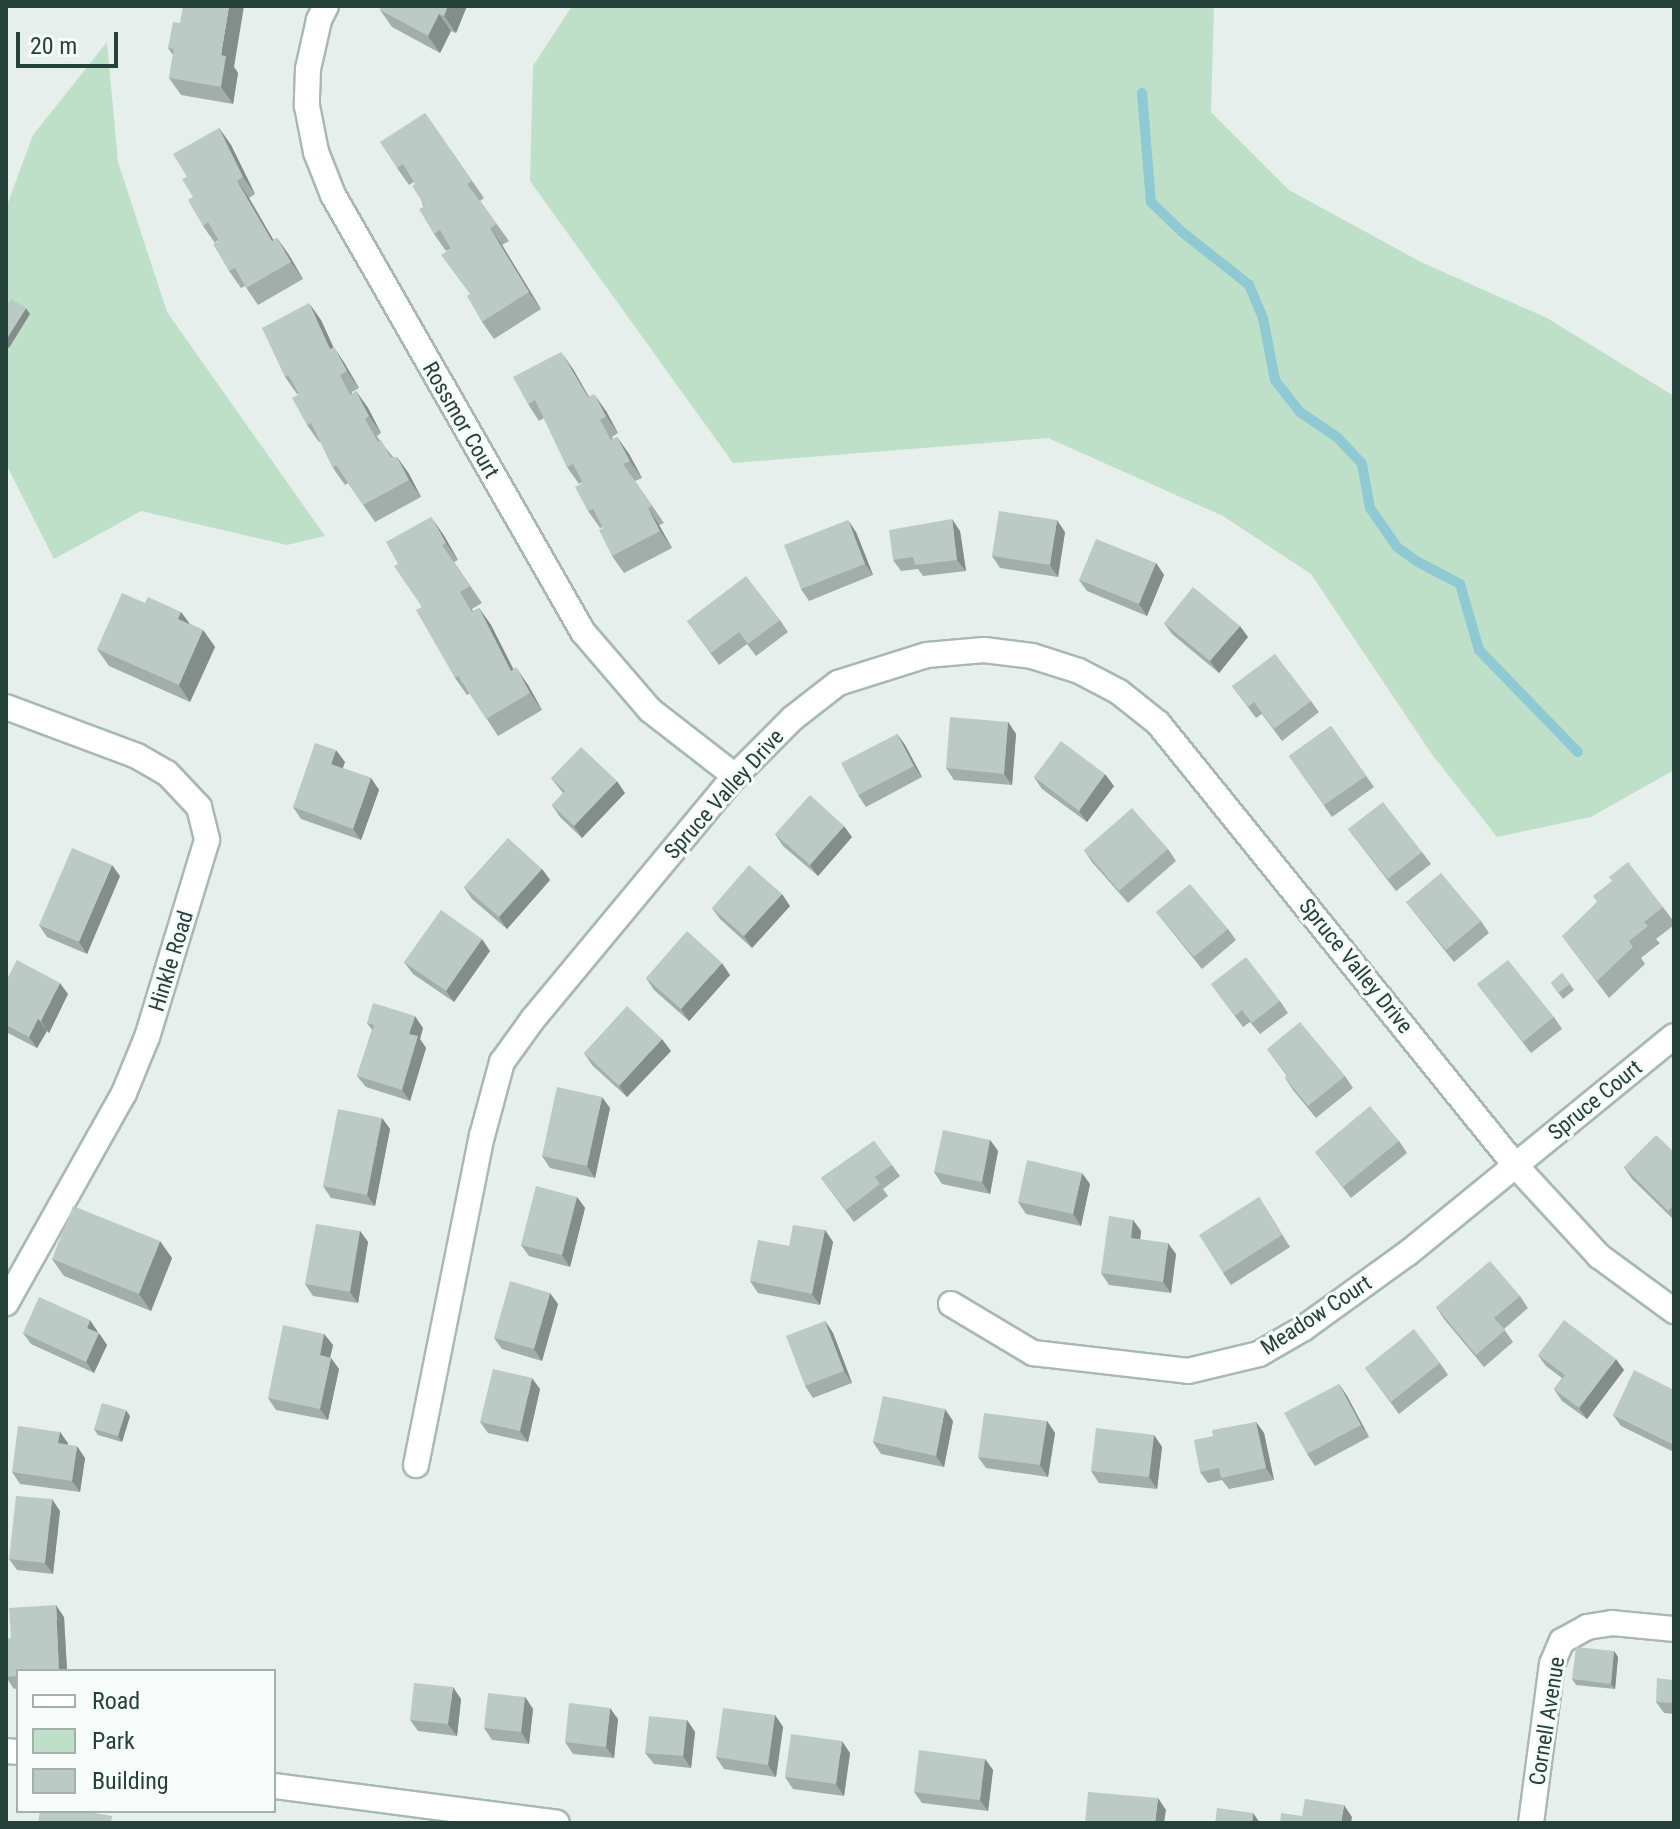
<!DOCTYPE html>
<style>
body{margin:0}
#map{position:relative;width:1680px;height:1829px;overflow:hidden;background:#e6efeb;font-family:"Roboto Condensed",sans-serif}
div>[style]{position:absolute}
.green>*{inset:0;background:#bfe0c8}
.stream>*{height:10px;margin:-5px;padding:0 5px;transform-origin:5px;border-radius:5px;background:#8ec9d4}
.roads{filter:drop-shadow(2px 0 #a8b8b2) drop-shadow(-2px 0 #a8b8b2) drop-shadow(0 2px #a8b8b2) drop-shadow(0 -2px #a8b8b2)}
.minor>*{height:24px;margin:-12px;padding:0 12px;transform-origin:12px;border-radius:12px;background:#fff}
.wall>*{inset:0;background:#a1aea9}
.shaded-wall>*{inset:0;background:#838d89}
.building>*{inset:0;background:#bbcac4}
span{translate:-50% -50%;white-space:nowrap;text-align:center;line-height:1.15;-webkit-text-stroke:6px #f7fbf9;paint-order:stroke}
.street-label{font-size:22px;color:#24423a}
.frame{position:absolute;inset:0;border:8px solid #24423a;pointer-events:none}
.legend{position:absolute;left:16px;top:1669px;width:260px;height:144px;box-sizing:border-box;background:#f7fbf9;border:2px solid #a3b1ad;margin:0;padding:10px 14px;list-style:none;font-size:24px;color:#24423a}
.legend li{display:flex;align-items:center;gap:16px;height:40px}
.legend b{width:40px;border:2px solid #a3b1ad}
.scale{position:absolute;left:16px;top:32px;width:102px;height:36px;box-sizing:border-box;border:4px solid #24423a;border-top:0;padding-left:10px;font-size:24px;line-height:28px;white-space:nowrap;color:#24423a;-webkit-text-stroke:6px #f7fbf9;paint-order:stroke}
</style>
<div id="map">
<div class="green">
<div style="clip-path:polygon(572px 6px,1214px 6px,1211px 112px,1289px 190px,1421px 262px,1547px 318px,1674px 396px,1674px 770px,1591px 817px,1497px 837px,1431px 753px,1311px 574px,1223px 516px,1048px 438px,733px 463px,530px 181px,533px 66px)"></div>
<div style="clip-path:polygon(107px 42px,118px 162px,167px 312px,325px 536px,287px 545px,141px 511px,54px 559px,6px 464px,6px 208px,33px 135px)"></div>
</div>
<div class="stream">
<div style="left:1142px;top:93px;width:109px;rotate:85.3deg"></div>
<div style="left:1151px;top:202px;width:43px;rotate:44.1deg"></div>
<div style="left:1182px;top:232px;width:85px;rotate:38.3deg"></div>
<div style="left:1249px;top:285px;width:36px;rotate:67deg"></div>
<div style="left:1263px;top:318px;width:63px;rotate:79deg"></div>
<div style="left:1275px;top:380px;width:41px;rotate:52deg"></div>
<div style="left:1300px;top:412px;width:46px;rotate:34.4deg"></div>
<div style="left:1338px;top:438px;width:35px;rotate:47deg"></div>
<div style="left:1362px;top:464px;width:45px;rotate:79.7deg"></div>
<div style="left:1370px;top:508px;width:47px;rotate:55.3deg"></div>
<div style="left:1397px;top:547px;width:26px;rotate:36deg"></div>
<div style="left:1418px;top:562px;width:47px;rotate:27.6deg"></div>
<div style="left:1460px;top:584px;width:69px;rotate:73.9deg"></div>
<div style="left:1479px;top:650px;width:142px;rotate:45.9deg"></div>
</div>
<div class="roads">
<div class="minor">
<div style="left:326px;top:6px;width:16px;rotate:117deg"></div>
<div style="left:319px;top:20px;width:50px;rotate:102.7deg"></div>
<div style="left:308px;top:69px;width:37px;rotate:92deg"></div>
<div style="left:307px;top:106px;width:47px;rotate:78.9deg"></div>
<div style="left:316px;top:152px;width:46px;rotate:68.4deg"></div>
<div style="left:333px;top:195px;width:503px;rotate:60.23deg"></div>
<div style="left:583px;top:632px;width:103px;rotate:49.3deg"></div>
<div style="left:650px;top:710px;width:108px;rotate:37.8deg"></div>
<div style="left:6px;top:707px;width:140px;rotate:20.5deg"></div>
<div style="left:137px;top:756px;width:34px;rotate:30deg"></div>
<div style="left:167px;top:773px;width:47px;rotate:46.7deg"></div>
<div style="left:199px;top:807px;width:34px;rotate:76deg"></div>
<div style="left:207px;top:840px;width:206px;rotate:106.9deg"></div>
<div style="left:147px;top:1037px;width:61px;rotate:112.3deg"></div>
<div style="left:124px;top:1093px;width:241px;rotate:119.3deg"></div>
<div style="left:951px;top:1304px;width:96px;rotate:30.9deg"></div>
<div style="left:1033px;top:1353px;width:156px;rotate:6.6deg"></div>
<div style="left:1188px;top:1371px;width:73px;rotate:-13.5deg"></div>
<div style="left:1259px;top:1354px;width:52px;rotate:-30deg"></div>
<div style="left:1304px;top:1328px;width:128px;rotate:-35.8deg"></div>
<div style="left:1408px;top:1253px;width:343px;rotate:-39.2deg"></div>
<div style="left:416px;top:1465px;width:336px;rotate:-78.7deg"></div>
<div style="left:482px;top:1136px;width:77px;rotate:-74.9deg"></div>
<div style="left:502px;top:1062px;width:53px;rotate:-54.2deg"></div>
<div style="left:533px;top:1019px;width:316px;rotate:-50.3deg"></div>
<div style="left:735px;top:776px;width:82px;rotate:-45deg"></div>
<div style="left:793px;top:718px;width:57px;rotate:-37.9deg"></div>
<div style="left:838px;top:683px;width:93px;rotate:-17.5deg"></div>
<div style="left:927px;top:655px;width:57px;rotate:-5deg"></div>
<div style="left:984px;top:650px;width:48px;rotate:7.1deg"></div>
<div style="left:1032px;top:656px;width:49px;rotate:17.7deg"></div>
<div style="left:1079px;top:671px;width:45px;rotate:27.7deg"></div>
<div style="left:1119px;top:692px;width:50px;rotate:38.5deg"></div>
<div style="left:1158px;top:723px;width:568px;rotate:51.07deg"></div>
<div style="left:1515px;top:1165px;width:124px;rotate:47.3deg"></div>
<div style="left:1599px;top:1256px;width:93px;rotate:36.3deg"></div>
<div style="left:6px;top:1751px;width:12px;rotate:5deg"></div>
<div style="left:274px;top:1786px;width:285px;rotate:7.4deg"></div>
<div style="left:1531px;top:1823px;width:160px;rotate:-82.5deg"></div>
<div style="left:1552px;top:1664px;width:25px;rotate:-67deg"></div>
<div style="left:1562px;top:1641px;width:29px;rotate:-29deg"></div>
<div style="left:1587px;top:1627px;width:25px;rotate:-9deg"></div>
<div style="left:1612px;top:1623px;width:62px;rotate:5.5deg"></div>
</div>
</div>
<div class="wall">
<div style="clip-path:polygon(382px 6px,467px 6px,456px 33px,451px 31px,440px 53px,392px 27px,380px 10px)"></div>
<div style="clip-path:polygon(180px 23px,234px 67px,238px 73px,233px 104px,181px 95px,169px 78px,173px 55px,168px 48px)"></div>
<div style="clip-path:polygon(425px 113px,484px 198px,480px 201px,509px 241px,502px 245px,541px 309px,494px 339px,482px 322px,451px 249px,446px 251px,434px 234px,415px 184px,414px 182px,409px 185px,397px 168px)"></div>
<div style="clip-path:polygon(219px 128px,231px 145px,255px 194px,249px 198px,273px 240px,277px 238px,289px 255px,303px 279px,258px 305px,245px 286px,241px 288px,229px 271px,218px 240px,215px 243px,203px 226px,187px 177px)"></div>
<div style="clip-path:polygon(321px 320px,333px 347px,345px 364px,359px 388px,352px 392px,352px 394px,356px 391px,368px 408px,381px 433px,377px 436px,380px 441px,394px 458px,397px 457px,409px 474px,421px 497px,375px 522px,348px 483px,345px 485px,333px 468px,320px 441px,319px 442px,307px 425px,299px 394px,297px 394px,285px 377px)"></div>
<div style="clip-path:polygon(573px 369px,589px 397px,606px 411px,618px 433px,612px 437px,613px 439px,617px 437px,629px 454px,642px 478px,635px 481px,664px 523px,659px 525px,672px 548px,624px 573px,612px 556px,603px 527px,600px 528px,588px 511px,582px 482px,579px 484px,567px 467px,544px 418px,539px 421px,528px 404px)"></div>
<div style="clip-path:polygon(960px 531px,966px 571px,923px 576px,918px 569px,901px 571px,893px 560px)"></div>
<div style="clip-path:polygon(856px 532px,873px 575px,809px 601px,801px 589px)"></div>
<div style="clip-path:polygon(1065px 532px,1058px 577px,1000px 568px,992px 556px)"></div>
<div style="clip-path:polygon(443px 534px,458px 560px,454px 562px,482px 603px,472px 609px,473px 611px,479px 608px,491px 625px,513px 669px,528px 685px,542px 710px,498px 736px,470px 693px,467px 695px,455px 678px,422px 607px,398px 564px)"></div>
<div style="clip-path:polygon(1156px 563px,1164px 575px,1147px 616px,1087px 591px,1079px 580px)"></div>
<div style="clip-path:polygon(181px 612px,190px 624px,203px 630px,215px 647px,190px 702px,109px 666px,97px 649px)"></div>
<div style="clip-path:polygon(780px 620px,788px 632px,756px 656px,747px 644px,719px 665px,687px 621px)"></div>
<div style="clip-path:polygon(1164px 623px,1248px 637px,1219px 673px,1172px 634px)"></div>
<div style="clip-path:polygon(1232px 686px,1311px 701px,1319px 712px,1282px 741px,1262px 714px,1256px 718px)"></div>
<div style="clip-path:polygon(1008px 722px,1016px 734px,1012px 785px,954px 780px,946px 768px)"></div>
<div style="clip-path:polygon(1331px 726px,1374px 787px,1332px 817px,1289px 756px)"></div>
<div style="clip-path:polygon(897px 734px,905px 745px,922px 777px,866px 807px,858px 795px)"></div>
<div style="clip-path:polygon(345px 762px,342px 768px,371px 778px,379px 790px,361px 840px,301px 819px,293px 807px)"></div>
<div style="clip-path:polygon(1034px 777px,1114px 786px,1087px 822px,1042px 789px)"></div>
<div style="clip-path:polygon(551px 778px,625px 793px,582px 838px,560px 817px,552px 805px,563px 793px)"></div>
<div style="clip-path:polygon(1348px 829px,1422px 852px,1431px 864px,1396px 891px)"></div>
<div style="clip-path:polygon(775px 834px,852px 837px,818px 876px,783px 846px)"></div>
<div style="clip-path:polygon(1168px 849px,1176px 861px,1128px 903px,1092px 862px,1084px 850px)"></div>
<div style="clip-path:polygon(542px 869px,550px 880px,507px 929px,472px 899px,464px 887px)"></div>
<div style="clip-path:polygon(120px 876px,87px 954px,47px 937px,39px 925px)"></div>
<div style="clip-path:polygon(1406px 902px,1481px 921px,1489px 933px,1454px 962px)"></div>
<div style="clip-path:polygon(790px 906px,752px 948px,720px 919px,712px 908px)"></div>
<div style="clip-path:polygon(1663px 907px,1674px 922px,1674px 925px,1656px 939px,1660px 943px,1641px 958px,1645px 964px,1609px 998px,1562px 936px)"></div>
<div style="clip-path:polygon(1156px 912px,1228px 929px,1236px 940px,1202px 969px)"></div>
<div style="clip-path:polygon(490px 951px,454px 1002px,413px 974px,404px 962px)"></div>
<div style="clip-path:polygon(1562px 973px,1574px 990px,1563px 999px,1551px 983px)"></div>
<div style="clip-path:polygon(730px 975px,689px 1021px,654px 990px,646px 978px)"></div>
<div style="clip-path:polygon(6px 981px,68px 994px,49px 1033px,47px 1031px,37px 1048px,6px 1032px)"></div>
<div style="clip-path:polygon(1211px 984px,1280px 1001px,1288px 1013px,1260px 1034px,1250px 1022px,1243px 1027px)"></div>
<div style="clip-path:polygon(1477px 984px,1554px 1017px,1562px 1029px,1531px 1053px)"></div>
<div style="clip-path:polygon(367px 1023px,423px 1028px,420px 1039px,426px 1048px,410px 1101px,366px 1087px,357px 1076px,372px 1030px)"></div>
<div style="clip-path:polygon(1267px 1049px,1345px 1076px,1353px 1088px,1316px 1118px,1293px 1090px,1285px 1078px,1287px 1076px)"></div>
<div style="clip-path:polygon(671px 1051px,627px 1097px,592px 1065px,584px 1053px)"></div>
<div style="clip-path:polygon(610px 1108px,595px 1178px,550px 1168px,542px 1156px)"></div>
<div style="clip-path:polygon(382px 1118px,390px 1129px,375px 1206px,331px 1198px,323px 1186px)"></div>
<div style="clip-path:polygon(990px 1140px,998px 1151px,990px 1194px,942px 1184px,934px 1172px)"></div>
<div style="clip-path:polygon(874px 1141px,900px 1176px,883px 1189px,888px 1196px,854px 1222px,821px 1178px)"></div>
<div style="clip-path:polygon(1399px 1141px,1407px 1153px,1351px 1198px,1315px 1152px)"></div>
<div style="clip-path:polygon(1674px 1152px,1674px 1220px,1632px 1179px,1624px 1167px)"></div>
<div style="clip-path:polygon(1090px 1184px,1081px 1226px,1026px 1214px,1018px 1202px)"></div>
<div style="clip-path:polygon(577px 1197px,585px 1208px,570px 1267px,529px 1256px,521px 1245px)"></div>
<div style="clip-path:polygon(1259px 1197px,1290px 1247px,1231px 1285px,1223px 1273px)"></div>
<div style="clip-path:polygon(1133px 1220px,1141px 1231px,1140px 1239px,1176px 1254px,1171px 1293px,1109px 1285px,1101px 1273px)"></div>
<div style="clip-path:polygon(825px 1230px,833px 1242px,820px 1305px,758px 1293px,750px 1281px,789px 1246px)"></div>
<div style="clip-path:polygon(360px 1231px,368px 1242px,358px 1303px,313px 1296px,305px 1284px)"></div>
<div style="clip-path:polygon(172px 1258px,151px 1311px,64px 1276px,52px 1259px)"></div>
<div style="clip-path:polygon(1520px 1296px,1528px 1308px,1504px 1329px,1513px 1342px,1484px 1367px,1444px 1319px,1436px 1307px)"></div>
<div style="clip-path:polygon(558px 1304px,542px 1361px,502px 1349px,494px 1338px)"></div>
<div style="clip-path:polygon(825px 1321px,833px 1333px,852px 1383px,813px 1398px,805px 1386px)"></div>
<div style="clip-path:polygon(98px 1332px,98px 1333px,107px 1345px,94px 1373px,31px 1344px,23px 1333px)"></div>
<div style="clip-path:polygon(324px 1334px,333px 1345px,330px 1357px,339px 1369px,328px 1420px,276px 1410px,268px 1398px)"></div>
<div style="clip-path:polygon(1538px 1355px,1624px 1370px,1587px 1419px,1562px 1401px,1554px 1389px,1562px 1378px,1546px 1366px)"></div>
<div style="clip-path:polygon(1440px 1363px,1448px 1375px,1399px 1414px,1365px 1368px)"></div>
<div style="clip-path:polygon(1339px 1384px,1347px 1396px,1369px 1437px,1315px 1466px,1307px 1454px)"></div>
<div style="clip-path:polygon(540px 1389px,528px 1442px,488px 1433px,480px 1422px)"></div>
<div style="clip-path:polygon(1674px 1390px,1674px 1452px,1621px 1426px,1613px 1415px)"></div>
<div style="clip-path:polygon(130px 1416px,122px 1442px,98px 1435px,94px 1429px)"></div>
<div style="clip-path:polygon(953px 1421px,944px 1467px,881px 1454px,873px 1442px)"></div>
<div style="clip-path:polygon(1047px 1421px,1055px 1433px,1048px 1477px,986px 1468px,978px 1457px)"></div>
<div style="clip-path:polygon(1256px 1422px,1264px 1433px,1274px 1480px,1229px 1489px,1222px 1480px,1208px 1483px,1200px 1472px,1213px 1436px)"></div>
<div style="clip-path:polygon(60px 1432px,68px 1445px,85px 1458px,80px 1492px,20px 1484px,12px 1472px)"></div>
<div style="clip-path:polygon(1154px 1435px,1162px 1447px,1157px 1489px,1099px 1483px,1091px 1471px)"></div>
<div style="clip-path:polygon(60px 1511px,53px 1574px,17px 1570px,9px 1559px)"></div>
<div style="clip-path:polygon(64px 1617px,67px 1671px,18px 1671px,18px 1688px,14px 1689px,6px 1677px,11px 1638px)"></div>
<div style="clip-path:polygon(1614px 1651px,1618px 1657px,1615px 1689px,1576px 1685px,1572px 1679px)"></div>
<div style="clip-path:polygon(1674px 1651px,1674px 1714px,1664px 1713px,1656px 1702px,1672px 1680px)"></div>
<div style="clip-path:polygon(525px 1697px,533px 1709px,529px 1744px,492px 1740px,484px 1728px)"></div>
<div style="clip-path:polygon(461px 1699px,457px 1736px,418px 1731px,410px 1720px)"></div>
<div style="clip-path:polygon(775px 1715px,783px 1727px,776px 1777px,724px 1769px,716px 1757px)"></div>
<div style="clip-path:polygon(618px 1719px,614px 1758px,573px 1754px,565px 1742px)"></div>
<div style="clip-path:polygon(687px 1720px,695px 1732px,691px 1768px,654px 1764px,645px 1753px)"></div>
<div style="clip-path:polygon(850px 1753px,844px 1796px,793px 1789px,785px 1777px)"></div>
<div style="clip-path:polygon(985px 1759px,993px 1770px,988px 1811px,922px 1803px,914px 1792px)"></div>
</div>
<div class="shaded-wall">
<div style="clip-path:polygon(229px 6px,244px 6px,234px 67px,238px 73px,233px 104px,221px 87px,221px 55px)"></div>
<div style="clip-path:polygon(448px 6px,467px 6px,456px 33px,444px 16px)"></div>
<div style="clip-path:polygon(439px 14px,451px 31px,440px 53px,428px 36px)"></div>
<div style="clip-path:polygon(219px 128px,231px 145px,255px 194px,243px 177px)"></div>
<div style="clip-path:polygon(237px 181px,249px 198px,284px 258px,272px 241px)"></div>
<div style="clip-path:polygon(490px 228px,502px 245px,541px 309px,529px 292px)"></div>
<div style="clip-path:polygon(277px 238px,289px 255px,303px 279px,291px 262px)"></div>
<div style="clip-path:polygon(309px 303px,321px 320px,342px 366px,330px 349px)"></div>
<div style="clip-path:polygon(26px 308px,30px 314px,9px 348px,6px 345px,6px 340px)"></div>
<div style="clip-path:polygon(334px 347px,345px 364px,359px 388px,347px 371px)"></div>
<div style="clip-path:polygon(561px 352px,573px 369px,599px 415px,588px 397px)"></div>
<div style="clip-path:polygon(356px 391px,368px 408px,381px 433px,369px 416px)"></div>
<div style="clip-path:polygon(594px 394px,606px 411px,618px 433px,606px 416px)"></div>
<div style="clip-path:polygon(617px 437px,629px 454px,642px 478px,630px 461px)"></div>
<div style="clip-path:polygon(397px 457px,409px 474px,421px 497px,409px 480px)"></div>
<div style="clip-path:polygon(648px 508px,659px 525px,672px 548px,660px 531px)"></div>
<div style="clip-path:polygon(431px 517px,443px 534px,458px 560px,446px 543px)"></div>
<div style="clip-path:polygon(952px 519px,960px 531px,966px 571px,957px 560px)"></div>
<div style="clip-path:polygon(848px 520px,856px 532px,873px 575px,865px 564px)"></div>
<div style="clip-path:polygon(1057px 520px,1065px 532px,1058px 577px,1050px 565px)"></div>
<div style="clip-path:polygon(1156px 563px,1164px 575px,1147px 616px,1139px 604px)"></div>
<div style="clip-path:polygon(479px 608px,491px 625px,523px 688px,511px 671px)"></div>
<div style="clip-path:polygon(181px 612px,193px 629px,178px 619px)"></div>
<div style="clip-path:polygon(1240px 626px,1248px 637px,1219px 673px,1210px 661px)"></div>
<div style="clip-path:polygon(203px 630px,215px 647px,190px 702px,179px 685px)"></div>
<div style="clip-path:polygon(516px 667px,528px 685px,542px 710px,530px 693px)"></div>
<div style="clip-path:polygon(1008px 722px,1016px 734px,1012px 785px,1004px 774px)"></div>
<div style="clip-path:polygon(897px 734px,905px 745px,922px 777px,914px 766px)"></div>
<div style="clip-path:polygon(336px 750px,345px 762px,340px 776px,331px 764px)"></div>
<div style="clip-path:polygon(1105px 774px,1114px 786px,1087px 822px,1079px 811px)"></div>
<div style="clip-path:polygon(371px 778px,379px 790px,361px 840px,353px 829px)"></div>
<div style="clip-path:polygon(617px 781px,625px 793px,582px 838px,574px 826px)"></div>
<div style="clip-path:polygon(844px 826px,852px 837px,818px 876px,810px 865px)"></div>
<div style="clip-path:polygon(112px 865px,120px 876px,87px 954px,79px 942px)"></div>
<div style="clip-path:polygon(542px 869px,550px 880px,507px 929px,499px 917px)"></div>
<div style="clip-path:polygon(782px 894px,790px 906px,752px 948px,744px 936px)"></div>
<div style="clip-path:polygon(482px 939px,490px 951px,454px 1002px,446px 991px)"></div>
<div style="clip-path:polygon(722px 963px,730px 975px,689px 1021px,681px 1009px)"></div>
<div style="clip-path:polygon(60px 983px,68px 994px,49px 1033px,41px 1021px)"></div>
<div style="clip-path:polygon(415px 1016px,423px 1028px,420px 1039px,426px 1048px,410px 1101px,402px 1090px,409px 1034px)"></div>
<div style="clip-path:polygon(38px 1019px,47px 1031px,37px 1048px,29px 1037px)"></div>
<div style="clip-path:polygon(662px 1039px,671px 1051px,627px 1097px,619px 1086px)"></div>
<div style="clip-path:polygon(602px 1097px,610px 1108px,595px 1178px,587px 1166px)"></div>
<div style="clip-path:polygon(382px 1118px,390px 1129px,375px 1206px,367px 1195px)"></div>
<div style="clip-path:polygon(990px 1140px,998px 1151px,990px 1194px,982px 1182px)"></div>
<div style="clip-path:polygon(1082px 1173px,1090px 1184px,1081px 1226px,1073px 1214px)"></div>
<div style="clip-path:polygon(577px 1197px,585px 1208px,570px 1267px,562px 1255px)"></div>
<div style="clip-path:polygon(1133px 1220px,1141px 1231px,1139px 1249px,1131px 1238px)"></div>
<div style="clip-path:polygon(825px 1230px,833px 1242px,820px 1305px,812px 1294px)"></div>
<div style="clip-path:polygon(360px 1231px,368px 1242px,358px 1303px,350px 1292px)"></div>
<div style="clip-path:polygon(160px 1241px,172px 1258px,151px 1311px,139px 1294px)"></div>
<div style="clip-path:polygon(1168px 1243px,1176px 1254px,1171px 1293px,1163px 1282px)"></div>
<div style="clip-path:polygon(550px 1293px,558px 1304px,542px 1361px,534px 1349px)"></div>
<div style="clip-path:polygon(90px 1320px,98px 1332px,95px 1339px,87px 1328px)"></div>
<div style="clip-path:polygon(825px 1321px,833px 1333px,852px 1383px,844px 1371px)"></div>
<div style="clip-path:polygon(99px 1333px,107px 1345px,94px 1373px,86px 1362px)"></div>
<div style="clip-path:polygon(324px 1334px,333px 1345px,328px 1367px,320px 1355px)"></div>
<div style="clip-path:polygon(331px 1358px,339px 1369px,328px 1420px,320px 1409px)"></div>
<div style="clip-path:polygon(1616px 1359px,1624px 1370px,1587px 1419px,1579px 1408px)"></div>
<div style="clip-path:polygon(532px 1378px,540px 1389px,528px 1442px,520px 1431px)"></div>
<div style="clip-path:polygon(1339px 1384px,1347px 1396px,1369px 1437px,1361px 1425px)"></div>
<div style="clip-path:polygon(945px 1409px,953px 1421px,944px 1467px,936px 1456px)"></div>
<div style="clip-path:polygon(126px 1410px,130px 1416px,122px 1442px,118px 1436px)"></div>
<div style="clip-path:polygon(1047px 1421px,1055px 1433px,1048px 1477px,1040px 1465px)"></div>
<div style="clip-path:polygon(1256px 1422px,1264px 1433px,1274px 1480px,1266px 1468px)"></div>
<div style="clip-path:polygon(60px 1432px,68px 1443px,66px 1455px,58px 1443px)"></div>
<div style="clip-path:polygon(1154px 1435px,1162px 1447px,1157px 1489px,1149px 1477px)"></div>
<div style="clip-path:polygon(77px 1446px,85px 1458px,80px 1492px,72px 1481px)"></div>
<div style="clip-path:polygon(52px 1499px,60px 1511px,53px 1574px,45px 1563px)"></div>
<div style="clip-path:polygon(56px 1605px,64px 1617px,67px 1671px,59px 1671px)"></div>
<div style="clip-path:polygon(1614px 1651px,1618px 1657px,1615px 1689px,1611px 1684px)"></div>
<div style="clip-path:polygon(453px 1687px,461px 1699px,457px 1736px,448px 1724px)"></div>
<div style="clip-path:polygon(525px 1697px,533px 1709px,529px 1744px,521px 1732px)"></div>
<div style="clip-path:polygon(610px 1708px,618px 1719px,614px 1758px,606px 1747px)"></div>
<div style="clip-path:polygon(775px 1715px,783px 1727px,776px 1777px,768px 1765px)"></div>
<div style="clip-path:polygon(687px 1720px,695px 1732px,691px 1768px,683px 1756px)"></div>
<div style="clip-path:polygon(842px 1741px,850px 1753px,844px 1796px,836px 1784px)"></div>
<div style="clip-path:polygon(985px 1759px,993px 1770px,988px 1811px,980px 1800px)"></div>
<div style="clip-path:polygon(1158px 1798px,1166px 1810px,1164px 1823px,1155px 1823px)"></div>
<div style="clip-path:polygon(1344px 1805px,1352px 1817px,1351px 1823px,1341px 1823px)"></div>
<div style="clip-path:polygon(1253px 1813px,1260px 1823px,1252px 1823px)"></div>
</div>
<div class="building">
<div style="clip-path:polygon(183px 6px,229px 6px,221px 55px,226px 56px,221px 87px,169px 78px,174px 49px,168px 48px,173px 22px,180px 23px)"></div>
<div style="clip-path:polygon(382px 6px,448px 6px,444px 16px,439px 14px,428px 36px,380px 10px)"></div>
<div style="clip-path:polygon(425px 113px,472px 181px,467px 184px,497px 224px,490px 228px,529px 292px,482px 322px,467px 296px,470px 294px,441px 255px,451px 249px,440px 230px,434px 234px,419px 209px,425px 206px,412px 186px,415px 184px,403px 164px,397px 168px,380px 142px)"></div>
<div style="clip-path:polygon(219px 128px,243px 177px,237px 181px,272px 241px,277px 238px,291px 262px,246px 288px,235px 268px,229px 271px,213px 244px,219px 241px,208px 222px,203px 226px,188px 200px,193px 197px,182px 179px,187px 177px,173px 154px)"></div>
<div style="clip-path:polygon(11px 299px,26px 308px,6px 340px,6px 308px)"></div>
<div style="clip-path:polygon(309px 303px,330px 349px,334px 347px,347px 371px,340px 375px,350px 395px,356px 391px,369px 416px,365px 419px,378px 442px,381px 440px,391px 458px,397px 457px,409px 480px,363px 505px,336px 465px,333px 468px,311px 423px,307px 425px,292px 398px,299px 394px,288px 375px,285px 377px,262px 328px)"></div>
<div style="clip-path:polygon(561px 352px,588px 397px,594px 394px,606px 416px,600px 420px,611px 440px,617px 437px,630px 461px,623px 464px,652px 506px,648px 508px,660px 531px,612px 556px,599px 530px,603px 528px,593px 509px,588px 511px,575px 487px,583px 483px,573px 464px,567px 467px,535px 400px,528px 404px,513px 377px)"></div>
<div style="clip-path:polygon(999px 511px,1057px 520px,1050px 565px,992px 556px)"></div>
<div style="clip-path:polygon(431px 517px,446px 543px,442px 545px,470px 586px,460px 592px,472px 612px,479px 608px,511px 671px,516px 667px,530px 693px,486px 719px,458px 676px,455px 678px,416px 610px,422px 607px,394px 566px,398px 564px,386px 542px)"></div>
<div style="clip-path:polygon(952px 519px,957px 560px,915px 565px,913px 557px,893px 560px,889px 530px)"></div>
<div style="clip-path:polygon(848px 520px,865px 564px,801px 589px,784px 545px)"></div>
<div style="clip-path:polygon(1096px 539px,1156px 563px,1139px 604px,1079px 580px)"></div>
<div style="clip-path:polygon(746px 576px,780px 620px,748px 644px,739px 632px,711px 653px,687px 621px)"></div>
<div style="clip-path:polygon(1193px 587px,1240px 626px,1210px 661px,1164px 623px)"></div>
<div style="clip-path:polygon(122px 593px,145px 603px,148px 597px,181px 612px,178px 619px,203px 630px,179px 685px,97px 649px)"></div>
<div style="clip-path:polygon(1275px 654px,1311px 701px,1274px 729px,1254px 702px,1248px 707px,1232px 686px)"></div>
<div style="clip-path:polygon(950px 717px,1008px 722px,1004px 774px,946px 768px)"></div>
<div style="clip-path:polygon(1331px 726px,1366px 776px,1324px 805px,1289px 756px)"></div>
<div style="clip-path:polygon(897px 734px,914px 766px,858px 795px,841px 763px)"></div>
<div style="clip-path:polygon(1061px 741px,1105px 774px,1079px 811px,1034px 777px)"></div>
<div style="clip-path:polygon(315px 743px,336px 750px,331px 764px,371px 778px,353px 829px,293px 807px)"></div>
<div style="clip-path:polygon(581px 747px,617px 781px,574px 826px,552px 805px,565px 791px,551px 778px)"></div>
<div style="clip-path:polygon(810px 795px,844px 826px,810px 865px,775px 834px)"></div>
<div style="clip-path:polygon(1383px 802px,1422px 852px,1388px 879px,1348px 829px)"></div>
<div style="clip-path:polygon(1132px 808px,1168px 849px,1119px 891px,1084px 850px)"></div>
<div style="clip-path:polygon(508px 838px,542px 869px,499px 917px,464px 887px)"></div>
<div style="clip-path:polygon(72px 848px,112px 865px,79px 942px,39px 925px)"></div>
<div style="clip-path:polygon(1628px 862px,1663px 907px,1644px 922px,1648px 926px,1629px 941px,1633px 947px,1597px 981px,1562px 936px,1597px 902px,1593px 896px,1612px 881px,1609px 877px)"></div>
<div style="clip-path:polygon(749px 865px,782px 894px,744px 936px,712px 908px)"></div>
<div style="clip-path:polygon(1441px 873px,1481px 921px,1446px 950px,1406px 902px)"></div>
<div style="clip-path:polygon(1190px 884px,1228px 929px,1194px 957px,1156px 912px)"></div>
<div style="clip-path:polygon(441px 910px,482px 939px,446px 991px,404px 962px)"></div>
<div style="clip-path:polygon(687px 931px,722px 963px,681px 1009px,646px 978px)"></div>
<div style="clip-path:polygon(1246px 957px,1280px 1001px,1252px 1023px,1242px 1010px,1235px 1016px,1211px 984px)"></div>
<div style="clip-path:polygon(17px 960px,60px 983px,41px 1021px,38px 1019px,29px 1037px,6px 1025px,6px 981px)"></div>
<div style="clip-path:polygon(1508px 960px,1554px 1017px,1523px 1042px,1477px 984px)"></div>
<div style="clip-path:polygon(1562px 973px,1570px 984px,1558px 993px,1551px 983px)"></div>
<div style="clip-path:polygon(373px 1003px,415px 1016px,409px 1034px,418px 1036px,402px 1090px,357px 1076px,374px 1025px,367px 1023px)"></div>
<div style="clip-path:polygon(627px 1006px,662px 1039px,619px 1086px,584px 1053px)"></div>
<div style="clip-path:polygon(1300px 1022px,1345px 1076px,1308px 1106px,1285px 1078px,1288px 1076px,1267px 1049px)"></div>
<div style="clip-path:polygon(557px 1087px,602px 1097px,587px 1166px,542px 1156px)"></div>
<div style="clip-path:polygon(1370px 1106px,1399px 1141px,1343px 1187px,1315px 1152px)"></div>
<div style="clip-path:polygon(338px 1109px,382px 1118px,367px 1195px,323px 1186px)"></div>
<div style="clip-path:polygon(943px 1130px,990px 1140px,982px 1182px,934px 1172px)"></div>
<div style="clip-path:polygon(1656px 1135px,1674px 1152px,1674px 1205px,1668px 1211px,1624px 1167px)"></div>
<div style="clip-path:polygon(874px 1141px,892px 1165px,875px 1177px,880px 1184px,846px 1210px,821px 1178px)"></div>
<div style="clip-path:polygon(1027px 1160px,1082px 1173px,1073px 1214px,1018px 1202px)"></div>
<div style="clip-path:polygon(536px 1186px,577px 1197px,562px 1255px,521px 1245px)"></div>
<div style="clip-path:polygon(1259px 1197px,1282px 1235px,1223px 1273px,1199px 1235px)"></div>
<div style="clip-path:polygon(73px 1206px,160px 1241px,139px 1294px,52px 1259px)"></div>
<div style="clip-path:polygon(1109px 1216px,1133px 1220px,1131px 1238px,1168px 1243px,1163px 1282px,1101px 1273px)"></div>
<div style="clip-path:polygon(316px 1224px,360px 1231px,350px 1292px,305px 1284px)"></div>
<div style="clip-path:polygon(793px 1225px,825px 1230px,812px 1294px,750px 1281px,758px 1240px,789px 1246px)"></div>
<div style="clip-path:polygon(1490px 1261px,1520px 1296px,1494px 1318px,1505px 1330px,1476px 1355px,1436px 1307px)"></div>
<div style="clip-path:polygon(510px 1281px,550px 1293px,534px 1349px,494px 1338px)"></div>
<div style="clip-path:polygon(39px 1297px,90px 1320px,87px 1328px,99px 1333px,86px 1362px,23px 1333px)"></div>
<div style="clip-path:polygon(1564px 1320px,1616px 1359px,1579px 1408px,1554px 1389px,1565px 1375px,1538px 1355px)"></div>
<div style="clip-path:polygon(825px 1321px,844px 1371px,805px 1386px,786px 1336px)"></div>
<div style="clip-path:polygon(283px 1325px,324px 1334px,320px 1355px,331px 1358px,320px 1409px,268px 1398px)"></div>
<div style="clip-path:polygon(1414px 1329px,1440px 1363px,1391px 1402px,1365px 1368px)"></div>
<div style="clip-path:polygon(493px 1369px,532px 1378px,520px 1431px,480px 1422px)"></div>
<div style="clip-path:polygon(1634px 1370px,1674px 1390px,1674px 1445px,1613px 1415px)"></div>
<div style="clip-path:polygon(1339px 1384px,1361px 1425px,1307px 1454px,1284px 1413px)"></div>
<div style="clip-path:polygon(883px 1396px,945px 1409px,936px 1456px,873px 1442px)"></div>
<div style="clip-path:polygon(102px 1403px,126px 1410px,118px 1436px,94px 1429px)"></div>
<div style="clip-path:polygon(984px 1413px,1047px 1421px,1040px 1465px,978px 1457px)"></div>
<div style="clip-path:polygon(1256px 1422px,1266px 1468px,1221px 1478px,1219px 1468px,1200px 1472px,1194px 1440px,1213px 1436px,1212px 1430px)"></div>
<div style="clip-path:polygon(18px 1426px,60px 1432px,58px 1443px,77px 1446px,72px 1481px,12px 1472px)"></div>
<div style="clip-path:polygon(1096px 1428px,1154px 1435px,1149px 1477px,1091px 1471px)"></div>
<div style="clip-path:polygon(16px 1496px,52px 1499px,45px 1563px,9px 1559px)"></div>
<div style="clip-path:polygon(56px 1605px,59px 1671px,18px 1671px,18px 1676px,6px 1677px,6px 1639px,11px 1638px,9px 1608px)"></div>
<div style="clip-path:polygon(1576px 1647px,1614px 1651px,1611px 1684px,1572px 1679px)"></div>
<div style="clip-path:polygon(1674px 1651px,1674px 1703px,1656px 1702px,1657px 1678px,1672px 1680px)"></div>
<div style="clip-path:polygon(414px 1683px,453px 1687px,448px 1724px,410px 1720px)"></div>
<div style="clip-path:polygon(488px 1693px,525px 1697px,521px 1732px,484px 1728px)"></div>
<div style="clip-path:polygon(569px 1703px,610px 1708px,606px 1747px,565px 1742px)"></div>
<div style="clip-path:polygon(723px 1708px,775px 1715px,768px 1765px,716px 1757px)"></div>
<div style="clip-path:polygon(649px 1716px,687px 1720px,683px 1756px,645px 1753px)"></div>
<div style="clip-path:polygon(791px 1734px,842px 1741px,836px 1784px,785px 1777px)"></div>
<div style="clip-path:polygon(919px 1750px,985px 1759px,980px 1800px,914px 1792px)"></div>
<div style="clip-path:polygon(1088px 1792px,1158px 1798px,1155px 1823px,1085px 1823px)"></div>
<div style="clip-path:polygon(1305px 1799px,1344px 1805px,1341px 1823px,1280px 1823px,1281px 1813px,1302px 1816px)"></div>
<div style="clip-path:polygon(1217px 1808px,1253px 1813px,1252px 1823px,1215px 1823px)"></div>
<div style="clip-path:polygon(40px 1811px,83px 1811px,112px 1816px,111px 1823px,38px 1823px)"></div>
</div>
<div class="street-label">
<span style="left:461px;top:420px;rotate:60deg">Rossmor Court</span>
<span style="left:724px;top:794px;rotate:-48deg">Spruce Valley Drive</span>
<span style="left:171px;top:961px;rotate:-73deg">Hinkle Road</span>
<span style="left:1356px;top:966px;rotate:51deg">Spruce Valley Drive</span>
<span style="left:1595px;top:1100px;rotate:-39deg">Spruce Court</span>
<span style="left:1316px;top:1315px;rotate:-33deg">Meadow Court</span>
<span style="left:1547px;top:1721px;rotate:-81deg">Cornell Avenue</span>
</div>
<div class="frame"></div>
<ul class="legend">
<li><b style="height:10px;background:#fff"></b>Road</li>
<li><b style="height:22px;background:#bfe0c8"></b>Park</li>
<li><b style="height:22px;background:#bbcac4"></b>Building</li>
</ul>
<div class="scale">20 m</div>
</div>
